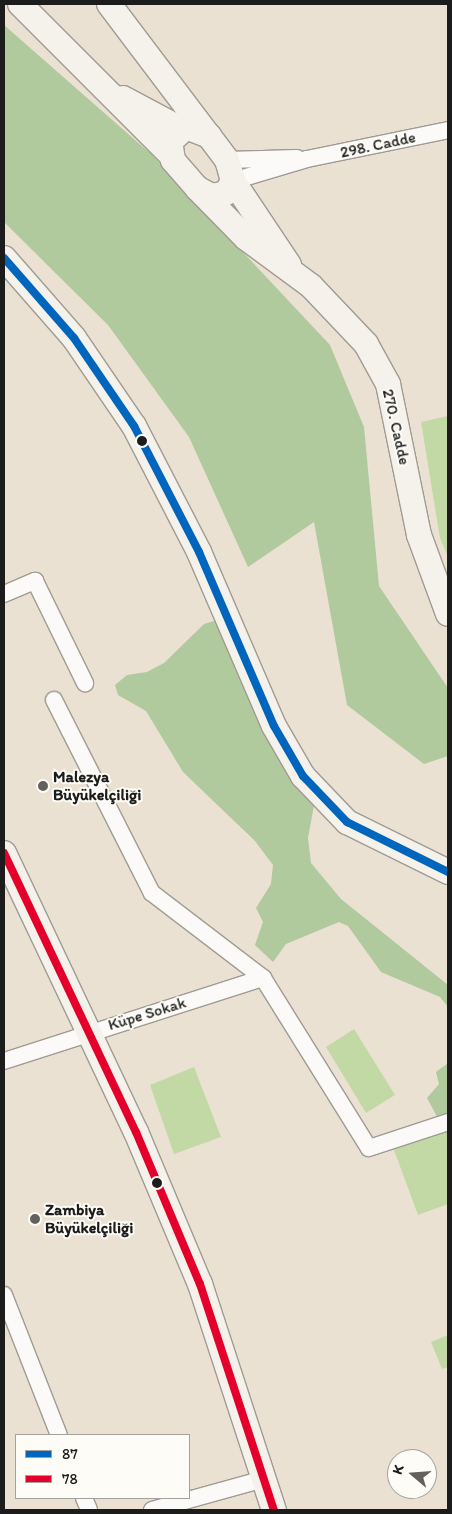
<!DOCTYPE html>
<meta charset="utf-8">
<style>
body{margin:0}
#map{position:relative;width:452px;height:1514px;overflow:hidden;background:#eae1d3;font-family:Itim,sans-serif}
div>[style]{position:absolute}
.green>*{inset:0;background:#c2d9a6}
.forest>*{inset:0;background:#b0c99d}
.roads{filter:drop-shadow(1px 0 #9f9b93) drop-shadow(-1px 0 #9f9b93) drop-shadow(0 1px #9f9b93) drop-shadow(0 -1px #9f9b93)}
.street>*{height:16px;margin:-8px;padding:0 8px;transform-origin:8px;border-radius:8px;background:#fcfaf8}
.secondary>*{height:24px;margin:-12px;padding:0 12px;transform-origin:12px;border-radius:12px;background:#f5f1eb}
.bus-1>*{height:8px;margin:-4px;padding:0 4px;transform-origin:4px;border-radius:4px;background:#0065bd}
.bus-2>*{height:8px;margin:-4px;padding:0 4px;transform-origin:4px;border-radius:4px;background:#e4002b}
.dots>*{width:14px;height:14px;translate:-50% -50%;box-sizing:border-box;border:2px solid #fdfcf7;border-radius:50%}
span{translate:-50% -50%;white-space:nowrap;text-align:center;line-height:1.15;-webkit-text-stroke:4px #fdfcf7;paint-order:stroke}
.street-label{font-size:16px;color:#1c1c1c}
.poi-label{font-size:16px;color:#1c1c1c;font-weight:700}
.left{translate:0 -50%;text-align:left}
.frame{position:absolute;inset:0;border:5px solid #1c1c1c;pointer-events:none}
.legend{position:absolute;left:15px;top:1434px;width:175px;height:65px;box-sizing:border-box;background:#fdfcf7;border:1px solid #a3a29f;margin:0;padding:6px 9px;list-style:none;font-size:15px;color:#1c1c1c}
.legend li{display:flex;align-items:center;gap:10px;height:25px}
.legend b{width:25px;border:1px solid #a3a29f}
.north{position:absolute;left:387px;top:1449px;width:50px;height:50px;box-sizing:border-box;background:#fdfcf7;border:1px solid #a3a29f;border-radius:50%;rotate:288deg;font-size:14px;font-weight:700;line-height:20px;text-align:center;color:#1c1c1c}
.north::after{content:'';display:block;margin:auto;width:18px;height:22px;background:#64615c;clip-path:polygon(50% 0,100% 100%,50% 72%,0 100%)}
</style>
<div id="map">
<div class="green">
<div style="clip-path:polygon(448px 416px,448px 557px,440px 538px,421px 422px)"></div>
<div style="clip-path:polygon(354px 1029px,395px 1095px,366px 1113px,326px 1047px)"></div>
<div style="clip-path:polygon(194px 1067px,221px 1137px,174px 1154px,150px 1085px)"></div>
<div style="clip-path:polygon(448px 1122px,448px 1204px,418px 1215px,391px 1142px)"></div>
<div style="clip-path:polygon(448px 1335px,448px 1367px,442px 1369px,431px 1342px)"></div>
</div>
<div class="forest">
<div style="clip-path:polygon(4px 25px,151px 154px,330px 345px,364px 427px,379px 586px,448px 688px,448px 756px,424px 764px,347px 705px,314px 522px,248px 567px,189px 437px,108px 325px,4px 222px)"></div>
<div style="clip-path:polygon(221px 619px,316px 794px,308px 838px,311px 863px,341px 899px,448px 985px,448px 1007px,440px 997px,381px 972px,348px 926px,339px 922px,286px 944px,273px 962px,255px 945px,263px 922px,256px 908px,271px 884px,273px 865px,255px 841px,183px 772px,146px 711px,118px 695px,115px 685px,127px 675px,147px 672px,164px 663px,204px 624px)"></div>
<div style="clip-path:polygon(448px 1063px,448px 1122px,441px 1124px,427px 1098px,439px 1084px,436px 1072px)"></div>
</div>
<div class="roads">
<div class="street">
<div style="left:227px;top:160px;width:70px;rotate:-1.6deg"></div>
<div style="left:233px;top:181px;width:77px;rotate:-16.6deg"></div>
<div style="left:307px;top:159px;width:144px;rotate:-11.6deg"></div>
<div style="left:4px;top:594px;width:34px;rotate:-23deg"></div>
<div style="left:35px;top:581px;width:114px;rotate:63.9deg"></div>
<div style="left:54px;top:700px;width:216px;rotate:63.1deg"></div>
<div style="left:152px;top:893px;width:140px;rotate:37.4deg"></div>
<div style="left:263px;top:978px;width:200px;rotate:58.1deg"></div>
<div style="left:369px;top:1148px;width:83px;rotate:-18.2deg"></div>
<div style="left:4px;top:1061px;width:272px;rotate:-17.8deg"></div>
<div style="left:4px;top:1295px;width:150px;rotate:68.6deg"></div>
<div style="left:84px;top:1498px;width:13px;rotate:67deg"></div>
<div style="left:152px;top:1510px;width:119px;rotate:-15.5deg"></div>
</div>
<div class="secondary">
<div style="left:20px;top:4px;width:212px;rotate:45deg"></div>
<div style="left:109px;top:4px;width:166px;rotate:52.9deg"></div>
<div style="left:123px;top:98px;width:66px;rotate:28.1deg"></div>
<div style="left:186px;top:127px;width:25px;rotate:21deg"></div>
<div style="left:209px;top:136px;width:30px;rotate:53deg"></div>
<div style="left:227px;top:160px;width:22px;rotate:74deg"></div>
<div style="left:233px;top:181px;width:14px;rotate:120deg"></div>
<div style="left:226px;top:193px;width:14px;rotate:168deg"></div>
<div style="left:212px;top:196px;width:17px;rotate:-152deg"></div>
<div style="left:197px;top:188px;width:37px;rotate:-131deg"></div>
<div style="left:173px;top:160px;width:18px;rotate:-99deg"></div>
<div style="left:170px;top:142px;width:22px;rotate:-43deg"></div>
<div style="left:233px;top:181px;width:101px;rotate:56.3deg"></div>
<div style="left:197px;top:188px;width:70px;rotate:45.6deg"></div>
<div style="left:246px;top:238px;width:81px;rotate:36.4deg"></div>
<div style="left:311px;top:286px;width:80px;rotate:46.5deg"></div>
<div style="left:366px;top:344px;width:46px;rotate:61.2deg"></div>
<div style="left:388px;top:384px;width:154px;rotate:78.4deg"></div>
<div style="left:419px;top:535px;width:84px;rotate:69.8deg"></div>
<div style="left:4px;top:258px;width:106px;rotate:48.8deg"></div>
<div style="left:74px;top:338px;width:107px;rotate:55.7deg"></div>
<div style="left:134px;top:426px;width:142px;rotate:62.7deg"></div>
<div style="left:199px;top:552px;width:189px;rotate:66.7deg"></div>
<div style="left:274px;top:726px;width:58px;rotate:59.9deg"></div>
<div style="left:303px;top:776px;width:64px;rotate:46.3deg"></div>
<div style="left:347px;top:822px;width:113px;rotate:26.3deg"></div>
<div style="left:4px;top:853px;width:309px;rotate:64.7deg"></div>
<div style="left:136px;top:1132px;width:165px;rotate:67.2deg"></div>
<div style="left:200px;top:1284px;width:238px;rotate:71.9deg"></div>
</div>
</div>
<div class="bus-1">
<div style="left:4px;top:258px;width:106px;rotate:48.8deg"></div>
<div style="left:74px;top:338px;width:107px;rotate:55.7deg"></div>
<div style="left:134px;top:426px;width:142px;rotate:62.7deg"></div>
<div style="left:199px;top:552px;width:189px;rotate:66.7deg"></div>
<div style="left:274px;top:726px;width:58px;rotate:59.9deg"></div>
<div style="left:303px;top:776px;width:64px;rotate:46.3deg"></div>
<div style="left:347px;top:822px;width:113px;rotate:26.3deg"></div>
</div>
<div class="bus-2">
<div style="left:4px;top:853px;width:309px;rotate:64.7deg"></div>
<div style="left:136px;top:1132px;width:165px;rotate:67.2deg"></div>
<div style="left:200px;top:1284px;width:238px;rotate:71.9deg"></div>
</div>
<div class="dots">
<div style="left:142px;top:441px;background:#1c1c1c"></div>
<div style="left:43px;top:786px;background:#64615c"></div>
<div style="left:157px;top:1183px;background:#1c1c1c"></div>
<div style="left:35px;top:1219px;background:#64615c"></div>
</div>
<div class="street-label">
<span style="left:378px;top:145px;rotate:-12deg">298. Cadde</span>
<span style="left:396px;top:427px;rotate:77deg">270. Cadde</span>
<span style="left:147px;top:1014px;rotate:-17deg">Küpe Sokak</span>
</div>
<div class="poi-label">
<span class="left" style="left:53px;top:786px">Malezya<br>Büyükelçiliği</span>
<span class="left" style="left:45px;top:1219px">Zambiya<br>Büyükelçiliği</span>
</div>
<div class="frame"></div>
<ul class="legend">
<li><b style="height:6px;background:#0065bd"></b>87</li>
<li><b style="height:6px;background:#e4002b"></b>78</li>
</ul>
<div class="north">K</div>
</div>
